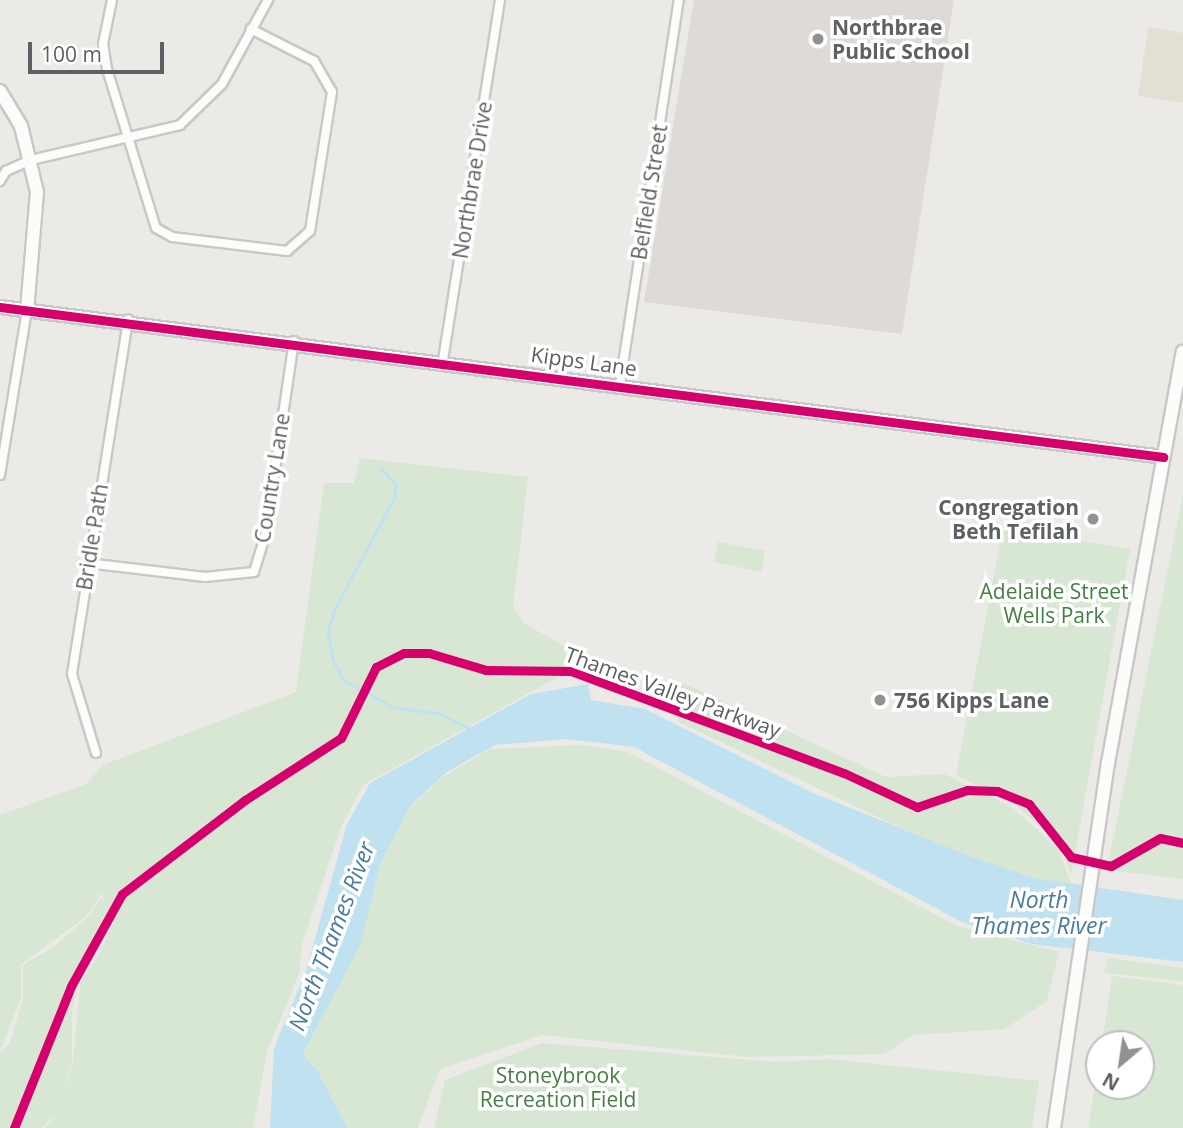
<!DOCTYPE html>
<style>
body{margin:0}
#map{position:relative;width:1183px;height:1128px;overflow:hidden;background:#ebeae7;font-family:"Open Sans",sans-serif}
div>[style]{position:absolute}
.commercial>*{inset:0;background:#e4dfd5}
.education>*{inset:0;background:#dddad7}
.green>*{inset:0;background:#d8e6d4}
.water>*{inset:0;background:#c0e2f0}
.stream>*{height:2.5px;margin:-1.25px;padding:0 1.25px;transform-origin:1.25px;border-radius:1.25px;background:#c0e2f0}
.roads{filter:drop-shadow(2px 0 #c8c8c7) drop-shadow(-2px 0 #c8c8c7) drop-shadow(0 2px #c8c8c7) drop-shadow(0 -2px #c8c8c7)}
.street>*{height:8px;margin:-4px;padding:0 4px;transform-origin:4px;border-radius:4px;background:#fcfcfb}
.secondary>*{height:12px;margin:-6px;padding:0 6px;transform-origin:6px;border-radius:6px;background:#fcfcfb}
.cycleway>*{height:9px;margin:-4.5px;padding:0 4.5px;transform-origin:4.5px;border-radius:4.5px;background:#d6006c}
.dots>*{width:19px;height:19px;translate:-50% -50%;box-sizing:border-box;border:4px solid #fff;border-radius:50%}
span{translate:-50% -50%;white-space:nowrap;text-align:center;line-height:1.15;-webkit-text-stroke:7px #fff;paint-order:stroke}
.poi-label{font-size:21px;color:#5d6164;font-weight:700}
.left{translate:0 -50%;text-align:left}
.right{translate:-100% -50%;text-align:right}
.street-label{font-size:21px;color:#5d6164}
.park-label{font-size:21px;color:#448040}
.water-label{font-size:23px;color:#4a7c9c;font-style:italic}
.north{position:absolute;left:1085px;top:1030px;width:70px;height:70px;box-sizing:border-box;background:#fff;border:2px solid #bec0c1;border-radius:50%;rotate:209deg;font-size:19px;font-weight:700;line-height:28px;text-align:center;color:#5d6164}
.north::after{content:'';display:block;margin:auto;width:24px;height:32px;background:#8f9192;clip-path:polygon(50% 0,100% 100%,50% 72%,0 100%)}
.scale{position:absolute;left:28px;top:42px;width:136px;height:32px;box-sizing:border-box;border:4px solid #5d6164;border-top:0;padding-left:9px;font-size:21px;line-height:24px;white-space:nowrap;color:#5d6164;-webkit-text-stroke:5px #fff;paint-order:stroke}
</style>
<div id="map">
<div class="commercial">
<div style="clip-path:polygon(1148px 27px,1183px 33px,1183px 103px,1138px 96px)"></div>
</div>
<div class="education">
<div style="clip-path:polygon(694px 0,954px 0,902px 334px,644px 302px)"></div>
</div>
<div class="green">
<div style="clip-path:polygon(360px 458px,528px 477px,513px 607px,524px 623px,567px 648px,565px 673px,363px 785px,341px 827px,302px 945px,299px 974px,267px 1051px,253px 1128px,45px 1128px,57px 1115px,73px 1061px,80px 984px,98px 955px,114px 922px,113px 919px,79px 983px,72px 1010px,72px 1062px,57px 1114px,42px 1128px,0 1128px,0 1053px,10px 1043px,23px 998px,23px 965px,55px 946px,88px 917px,101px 898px,106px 902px,101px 893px,87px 916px,21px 964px,21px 998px,0 1051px,0 815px,86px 784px,103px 765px,296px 692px,324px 483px,354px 483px)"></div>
<div style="clip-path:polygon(1183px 494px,1183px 879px,1107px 870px)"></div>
<div style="clip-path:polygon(1003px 528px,1130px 549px,1071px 875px,1061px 846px,1016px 805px,956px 775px)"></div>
<div style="clip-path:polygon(718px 542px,765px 551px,761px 572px,714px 562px)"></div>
<div style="clip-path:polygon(681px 682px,886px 777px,944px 774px,1013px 808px,1059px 850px,1073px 889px,964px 858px,679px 722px,672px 702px)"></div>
<div style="clip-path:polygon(583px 745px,628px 752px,957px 926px,1059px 952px,1047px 1001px,1005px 1029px,913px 1035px,884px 1054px,747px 1057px,542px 1035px,440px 1069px,418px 1128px,346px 1128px,314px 1064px,298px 1058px,376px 867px,407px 810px,443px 777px,490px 749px)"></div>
<div style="clip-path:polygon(1108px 958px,1183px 968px,1183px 981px,1104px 973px)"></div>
<div style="clip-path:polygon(1112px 976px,1183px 985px,1183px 1128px,1088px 1128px,1099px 1060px,1099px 1086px,1141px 1086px,1141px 1044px,1102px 1044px)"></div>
<div style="clip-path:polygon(542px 1043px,776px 1062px,829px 1059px,1039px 1081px,1032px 1128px,434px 1128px,445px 1080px)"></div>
</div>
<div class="water">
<div style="clip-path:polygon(588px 684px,591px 700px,645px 709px,811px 792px,969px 856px,1034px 878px,1183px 900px,1183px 962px,1032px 944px,962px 922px,634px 747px,566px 739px,495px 745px,447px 772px,410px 806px,380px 864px,361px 944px,302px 1055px,316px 1068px,347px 1128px,270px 1128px,274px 1048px,306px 971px,347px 824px,370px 783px,531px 694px)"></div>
</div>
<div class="stream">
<div style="left:380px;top:468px;width:23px;rotate:45deg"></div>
<div style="left:396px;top:484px;width:13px;rotate:94deg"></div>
<div style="left:395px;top:497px;width:128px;rotate:118deg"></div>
<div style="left:335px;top:610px;width:22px;rotate:108deg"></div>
<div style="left:328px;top:631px;width:29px;rotate:80deg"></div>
<div style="left:333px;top:660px;width:23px;rotate:61deg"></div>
<div style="left:344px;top:680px;width:58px;rotate:28.8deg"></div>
<div style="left:395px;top:708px;width:44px;rotate:6.5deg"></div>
<div style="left:439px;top:713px;width:34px;rotate:27deg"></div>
</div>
<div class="roads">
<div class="street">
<div style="left:112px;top:0;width:45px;rotate:101.6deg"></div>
<div style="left:103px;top:44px;width:25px;rotate:81deg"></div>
<div style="left:107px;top:69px;width:166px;rotate:72.9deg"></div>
<div style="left:156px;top:228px;width:18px;rotate:29deg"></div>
<div style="left:172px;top:237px;width:116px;rotate:6.9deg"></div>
<div style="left:287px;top:251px;width:30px;rotate:-41deg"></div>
<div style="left:310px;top:231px;width:141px;rotate:-81deg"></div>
<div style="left:332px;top:92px;width:36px;rotate:-120deg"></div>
<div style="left:314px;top:61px;width:71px;rotate:-153.1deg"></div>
<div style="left:0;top:181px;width:12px;rotate:-59deg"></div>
<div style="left:6px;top:171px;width:27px;rotate:-24deg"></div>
<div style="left:31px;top:160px;width:153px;rotate:-13.2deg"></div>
<div style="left:180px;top:125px;width:59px;rotate:-44.3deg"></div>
<div style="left:222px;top:84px;width:96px;rotate:-61.3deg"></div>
<div style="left:443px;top:360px;width:364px;rotate:-81deg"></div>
<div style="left:620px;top:384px;width:389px;rotate:-81.3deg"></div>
<div style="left:0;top:475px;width:167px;rotate:-80.7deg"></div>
<div style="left:87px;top:563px;width:119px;rotate:6.8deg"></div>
<div style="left:205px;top:577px;width:49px;rotate:-5.8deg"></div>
<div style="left:254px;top:572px;width:37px;rotate:-73deg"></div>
<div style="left:265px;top:537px;width:198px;rotate:-81.6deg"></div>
<div style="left:96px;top:753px;width:83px;rotate:-106.9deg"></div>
<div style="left:72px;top:674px;width:359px;rotate:-81deg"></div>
</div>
<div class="secondary">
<div style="left:0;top:91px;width:41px;rotate:59deg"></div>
<div style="left:21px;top:126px;width:68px;rotate:76.4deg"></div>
<div style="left:37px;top:192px;width:118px;rotate:94.8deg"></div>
<div style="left:0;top:307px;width:1173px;rotate:7.35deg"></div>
<div style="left:1054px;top:1128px;width:369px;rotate:-81.6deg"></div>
<div style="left:1108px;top:763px;width:418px;rotate:-79.7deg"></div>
</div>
</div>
<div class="cycleway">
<div style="left:0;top:307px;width:1173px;rotate:7.35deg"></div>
<div style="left:14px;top:1128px;width:153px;rotate:-68.1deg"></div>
<div style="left:71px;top:986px;width:105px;rotate:-61deg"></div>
<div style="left:122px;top:894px;width:155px;rotate:-37.4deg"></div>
<div style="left:245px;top:800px;width:114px;rotate:-32.9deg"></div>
<div style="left:341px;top:738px;width:79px;rotate:-63.8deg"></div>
<div style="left:376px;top:667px;width:31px;rotate:-27deg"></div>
<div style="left:404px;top:653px;width:25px"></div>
<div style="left:429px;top:653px;width:59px;rotate:16.6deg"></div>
<div style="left:486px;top:670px;width:85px;rotate:0.7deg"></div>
<div style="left:571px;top:671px;width:291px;rotate:20.5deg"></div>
<div style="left:844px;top:773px;width:81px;rotate:25deg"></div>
<div style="left:917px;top:807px;width:53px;rotate:-18.8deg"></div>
<div style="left:967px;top:790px;width:30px;rotate:2deg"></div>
<div style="left:997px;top:791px;width:35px;rotate:22deg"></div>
<div style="left:1029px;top:804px;width:68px;rotate:51.6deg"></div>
<div style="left:1071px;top:857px;width:41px;rotate:12.7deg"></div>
<div style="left:1111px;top:866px;width:56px;rotate:-29.7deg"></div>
<div style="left:1160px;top:838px;width:24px;rotate:12deg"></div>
</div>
<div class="dots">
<div style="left:818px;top:39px;background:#8f9192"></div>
<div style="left:1093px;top:519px;background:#8f9192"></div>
<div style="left:880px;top:700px;background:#8f9192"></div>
</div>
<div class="poi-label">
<span class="left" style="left:832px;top:39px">Northbrae<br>Public School</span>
<span class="right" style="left:1079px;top:519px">Congregation<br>Beth Tefilah</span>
<span class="left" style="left:894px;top:700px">756 Kipps Lane</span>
</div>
<div class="street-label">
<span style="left:472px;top:180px;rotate:-81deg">Northbrae Drive</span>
<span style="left:649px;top:192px;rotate:-81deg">Belfield Street</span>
<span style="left:584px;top:361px;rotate:8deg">Kipps Lane</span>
<span style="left:272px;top:478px;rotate:-81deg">Country Lane</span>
<span style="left:92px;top:537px;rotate:-81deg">Bridle Path</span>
<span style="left:673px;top:692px;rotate:20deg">Thames Valley Parkway</span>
</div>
<div class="park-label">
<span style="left:1054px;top:603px">Adelaide Street<br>Wells Park</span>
<span style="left:558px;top:1087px">Stoneybrook<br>Recreation Field</span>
</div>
<div class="water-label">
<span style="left:1039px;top:912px">North<br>Thames River</span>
<span style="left:331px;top:936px;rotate:-69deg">North Thames River</span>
</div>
<div class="north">N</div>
<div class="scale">100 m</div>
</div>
